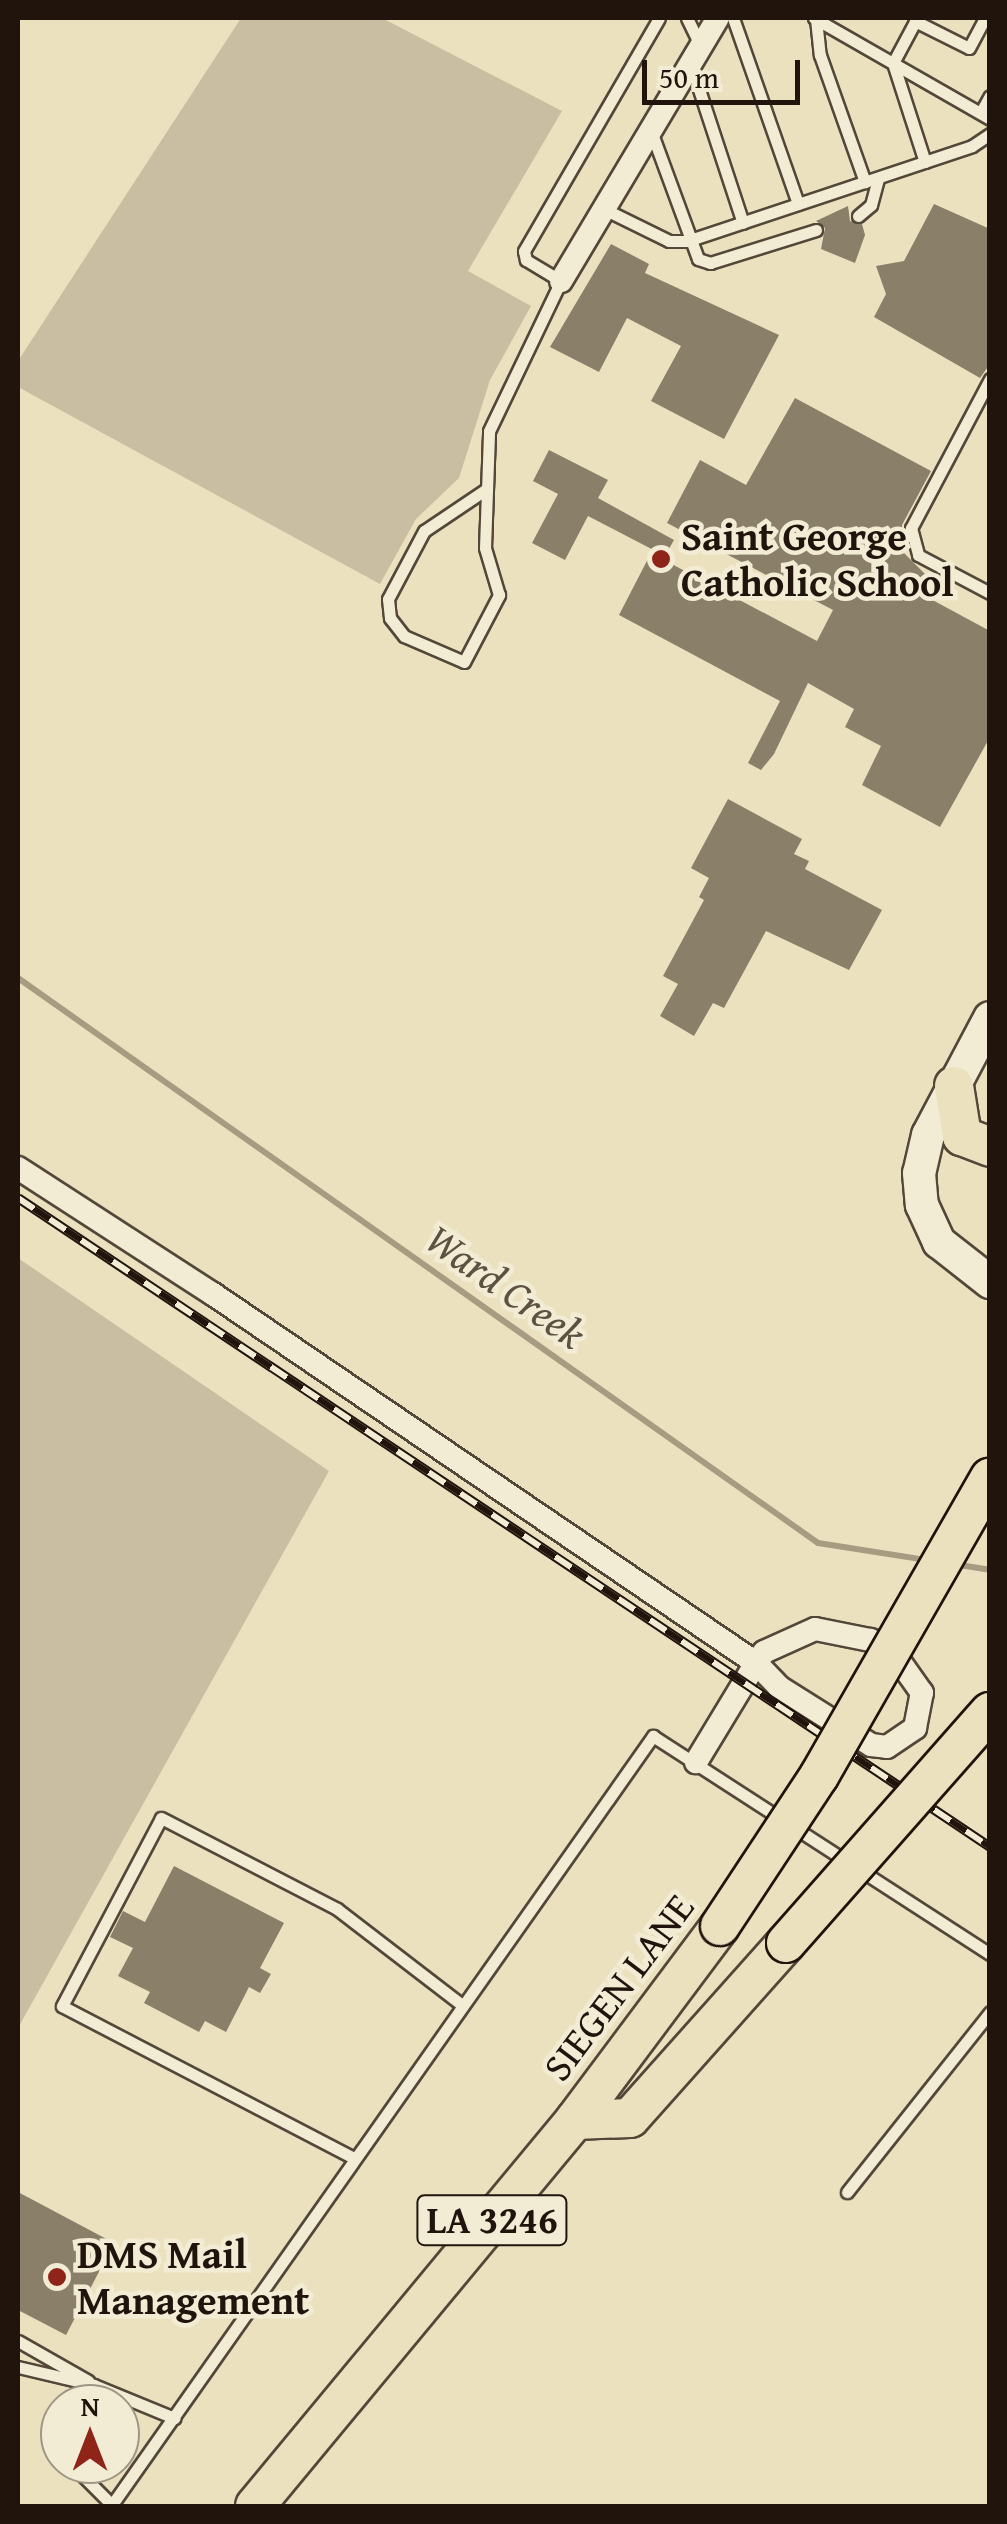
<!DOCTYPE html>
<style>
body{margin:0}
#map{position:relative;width:1007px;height:2524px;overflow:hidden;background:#ece1bf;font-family:"Gentium Book Plus",serif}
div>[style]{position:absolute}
.green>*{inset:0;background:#c9bea1}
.stream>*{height:6px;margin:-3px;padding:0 3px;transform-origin:3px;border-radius:3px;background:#a79b82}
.building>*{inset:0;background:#8a7f69}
.roads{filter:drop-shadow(2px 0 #534739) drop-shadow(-2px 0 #534739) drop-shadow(0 2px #534739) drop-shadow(0 -2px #534739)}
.lane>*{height:11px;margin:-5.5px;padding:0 5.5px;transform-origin:5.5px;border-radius:5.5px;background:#f3ecd5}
.street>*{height:22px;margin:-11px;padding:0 11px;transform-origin:11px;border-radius:11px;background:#f3ecd5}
.secondary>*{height:32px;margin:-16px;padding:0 16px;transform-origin:16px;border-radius:16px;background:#f3ecd5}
.primary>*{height:38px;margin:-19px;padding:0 19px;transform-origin:19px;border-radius:19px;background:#ece1bf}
.rail>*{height:10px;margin-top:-5px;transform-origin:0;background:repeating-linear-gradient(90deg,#f3ecd5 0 19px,#20140c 0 38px);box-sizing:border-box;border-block:2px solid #20140c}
.bridges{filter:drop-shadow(2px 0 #20140c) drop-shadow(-2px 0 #20140c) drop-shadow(0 2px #20140c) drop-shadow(0 -2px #20140c)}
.primary-bridge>*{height:38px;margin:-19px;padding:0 19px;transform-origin:19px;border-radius:19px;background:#ece1bf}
.dots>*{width:28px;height:28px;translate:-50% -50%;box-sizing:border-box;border:5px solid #f3ecd5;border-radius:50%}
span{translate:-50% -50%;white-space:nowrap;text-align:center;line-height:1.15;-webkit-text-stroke:9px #f3ecd5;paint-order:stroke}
.shield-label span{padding:2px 8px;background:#f3ecd5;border:2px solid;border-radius:8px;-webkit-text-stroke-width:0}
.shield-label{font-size:38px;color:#20140c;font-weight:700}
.poi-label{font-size:40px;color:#20140c;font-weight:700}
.left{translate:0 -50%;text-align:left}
.street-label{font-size:40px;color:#20140c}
.water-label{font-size:42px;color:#5d5141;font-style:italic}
.frame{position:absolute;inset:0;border:20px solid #20140c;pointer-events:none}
.north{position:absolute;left:40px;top:2384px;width:100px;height:100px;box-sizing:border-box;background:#f3ecd5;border:2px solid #9f9685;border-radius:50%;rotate:0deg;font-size:28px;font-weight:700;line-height:40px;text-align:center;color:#20140c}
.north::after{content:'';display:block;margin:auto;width:35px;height:45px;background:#8f2418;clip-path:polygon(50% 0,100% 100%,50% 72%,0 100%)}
.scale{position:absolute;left:642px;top:60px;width:158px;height:45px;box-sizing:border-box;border:5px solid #20140c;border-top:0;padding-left:12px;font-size:30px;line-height:35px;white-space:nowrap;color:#20140c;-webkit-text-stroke:8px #f3ecd5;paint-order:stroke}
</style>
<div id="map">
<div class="green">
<div style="clip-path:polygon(241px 18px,382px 18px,562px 111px,468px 271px,531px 306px,490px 380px,459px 478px,416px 519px,380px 584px,18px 387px,18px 361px)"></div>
<div style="clip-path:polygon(18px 1258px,329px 1471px,18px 2028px)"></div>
</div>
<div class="stream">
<div style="left:18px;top:978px;width:979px;rotate:35.23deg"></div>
<div style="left:818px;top:1543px;width:109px;rotate:8.9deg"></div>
<div style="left:953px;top:1564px;width:37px;rotate:9deg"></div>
</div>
<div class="building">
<div style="clip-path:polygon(934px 204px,990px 229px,990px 364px,980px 378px,874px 317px,886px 294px,876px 266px,904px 261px)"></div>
<div style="clip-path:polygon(848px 206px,850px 221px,862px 224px,865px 235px,855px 263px,821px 249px,825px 228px,816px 221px)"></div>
<div style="clip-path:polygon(611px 244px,649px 264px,645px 273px,779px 335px,724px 439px,651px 401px,681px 346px,627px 318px,599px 372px,550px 347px)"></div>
<div style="clip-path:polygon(795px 398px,931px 471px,902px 525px,904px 553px,932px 581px,925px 596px,990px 631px,990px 737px,940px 827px,862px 785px,881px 746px,845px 727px,854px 709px,808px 683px,774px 754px,761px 770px,748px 763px,780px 701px,619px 615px,651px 553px,817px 641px,833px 610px,667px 523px,700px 460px,746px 485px)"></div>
<div style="clip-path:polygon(549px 450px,608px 480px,598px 498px,674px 540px,665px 556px,588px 516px,565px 560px,532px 543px,558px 494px,533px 481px)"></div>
<div style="clip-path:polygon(728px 799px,802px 839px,794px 854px,809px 861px,805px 869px,882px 910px,849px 970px,766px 931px,724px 1008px,713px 1003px,694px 1036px,660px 1016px,678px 984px,663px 976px,704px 900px,699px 897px,709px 878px,691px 868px)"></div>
<div style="clip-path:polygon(174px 1866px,284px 1923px,260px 1968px,271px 1974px,260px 1993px,249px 1987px,226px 2032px,205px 2021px,199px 2032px,144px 2003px,150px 1992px,118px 1976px,133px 1948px,110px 1937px,123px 1911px,145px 1922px)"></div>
<div style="clip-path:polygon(18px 2192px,114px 2243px,66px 2335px,18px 2310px)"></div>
</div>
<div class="roads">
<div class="lane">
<div style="left:687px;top:18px;width:32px;rotate:64deg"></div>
<div style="left:733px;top:18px;width:197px;rotate:70.7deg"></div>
<div style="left:814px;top:18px;width:203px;rotate:29.8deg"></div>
<div style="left:917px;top:18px;width:51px;rotate:118.1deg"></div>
<div style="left:893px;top:63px;width:104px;rotate:72.1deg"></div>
<div style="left:816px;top:19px;width:36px;rotate:84deg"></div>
<div style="left:820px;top:55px;width:135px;rotate:70.5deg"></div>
<div style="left:915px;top:21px;width:60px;rotate:26.6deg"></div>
<div style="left:969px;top:48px;width:34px;rotate:-62deg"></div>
<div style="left:691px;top:65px;width:166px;rotate:71.8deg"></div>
<div style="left:981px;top:112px;width:18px;rotate:-61deg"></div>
<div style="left:651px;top:131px;width:136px;rotate:69.8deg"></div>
<div style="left:698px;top:259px;width:13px;rotate:18deg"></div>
<div style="left:710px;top:263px;width:111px;rotate:-17.3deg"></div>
<div style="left:604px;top:209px;width:72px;rotate:26.2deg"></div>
<div style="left:669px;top:241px;width:18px"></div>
<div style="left:687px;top:241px;width:300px;rotate:-18.4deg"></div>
<div style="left:972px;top:146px;width:22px;rotate:-34deg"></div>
<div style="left:858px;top:216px;width:17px;rotate:-40deg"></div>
<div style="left:871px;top:205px;width:28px;rotate:-75deg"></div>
<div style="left:990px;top:379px;width:169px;rotate:117.9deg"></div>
<div style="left:911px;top:528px;width:28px;rotate:75deg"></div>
<div style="left:918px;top:555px;width:81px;rotate:27.8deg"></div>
<div style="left:485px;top:490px;width:73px;rotate:146.1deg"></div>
<div style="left:424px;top:531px;width:77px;rotate:117.9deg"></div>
<div style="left:388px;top:599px;width:19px;rotate:84deg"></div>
<div style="left:390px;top:618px;width:23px;rotate:52deg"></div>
<div style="left:404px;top:636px;width:65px;rotate:23.4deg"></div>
<div style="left:464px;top:662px;width:76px;rotate:-62.4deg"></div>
<div style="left:499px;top:595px;width:49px;rotate:-106.6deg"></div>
<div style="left:485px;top:548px;width:117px;rotate:-88deg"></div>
<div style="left:489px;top:431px;width:166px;rotate:-64.4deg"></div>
<div style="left:561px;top:281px;width:41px;rotate:-149deg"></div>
<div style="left:526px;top:260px;width:9px;rotate:-103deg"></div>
<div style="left:524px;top:251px;width:269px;rotate:-59.9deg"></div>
<div style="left:354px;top:2158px;width:329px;rotate:-152.5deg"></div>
<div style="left:62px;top:2006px;width:212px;rotate:-62.2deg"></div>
<div style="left:161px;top:1818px;width:198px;rotate:27.3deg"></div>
<div style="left:337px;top:1909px;width:158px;rotate:37.5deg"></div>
<div style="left:847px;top:2192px;width:230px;rotate:-51.5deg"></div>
<div style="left:18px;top:2341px;width:81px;rotate:29.7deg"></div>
<div style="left:18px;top:2367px;width:78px;rotate:13.3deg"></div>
<div style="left:94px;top:2385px;width:87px;rotate:22.4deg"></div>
<div style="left:71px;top:2464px;width:58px;rotate:45deg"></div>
<div style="left:111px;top:2506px;width:942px;rotate:-54.86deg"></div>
<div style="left:653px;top:1736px;width:401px;rotate:32.9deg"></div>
</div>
<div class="street">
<div style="left:561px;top:281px;width:306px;rotate:-59.2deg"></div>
<div style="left:18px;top:1168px;width:232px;rotate:32.9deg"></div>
<div style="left:213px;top:1294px;width:657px;rotate:34.2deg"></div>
<div style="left:756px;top:1663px;width:33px;rotate:46deg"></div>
<div style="left:779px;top:1687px;width:109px;rotate:32.2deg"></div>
<div style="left:871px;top:1745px;width:16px;rotate:7deg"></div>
<div style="left:887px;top:1747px;width:34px;rotate:-34deg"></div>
<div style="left:915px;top:1728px;width:36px;rotate:-79deg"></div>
<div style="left:922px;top:1693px;width:50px;rotate:-125.3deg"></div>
<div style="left:893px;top:1652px;width:26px;rotate:-152deg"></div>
<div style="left:870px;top:1640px;width:56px;rotate:-168.7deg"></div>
<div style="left:815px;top:1629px;width:56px;rotate:155.7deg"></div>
<div style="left:764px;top:1652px;width:14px;rotate:126deg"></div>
<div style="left:756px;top:1663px;width:116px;rotate:121.2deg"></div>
</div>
<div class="secondary">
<div style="left:990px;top:1018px;width:132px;rotate:117.9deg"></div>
<div style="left:928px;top:1135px;width:39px;rotate:103deg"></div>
<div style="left:919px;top:1173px;width:32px;rotate:85deg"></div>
<div style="left:922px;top:1205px;width:41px;rotate:65.3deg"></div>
<div style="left:939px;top:1242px;width:65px;rotate:38.1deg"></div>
</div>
<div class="primary">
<div style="left:954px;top:1086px;width:51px;rotate:80.9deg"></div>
<div style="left:962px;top:1136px;width:30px;rotate:21deg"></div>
<div style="left:575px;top:2120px;width:55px;rotate:-2.1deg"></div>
<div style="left:630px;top:2118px;width:234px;rotate:-48.3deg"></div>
<div style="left:255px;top:2506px;width:501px;rotate:-50.34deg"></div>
<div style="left:575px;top:2120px;width:242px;rotate:-53.2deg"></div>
</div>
</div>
<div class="rail">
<div style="left:18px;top:1198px;width:1169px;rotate:33.73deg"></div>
</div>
<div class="bridges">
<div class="primary-bridge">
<div style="left:720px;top:1926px;width:180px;rotate:-56.6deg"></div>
<div style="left:819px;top:1776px;width:344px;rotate:-60.2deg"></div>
<div style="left:786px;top:1943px;width:308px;rotate:-48.6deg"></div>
</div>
</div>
<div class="dots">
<div style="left:661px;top:559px;background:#8f2418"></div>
<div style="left:57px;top:2277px;background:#8f2418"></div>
</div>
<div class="shield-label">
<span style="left:492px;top:2220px">LA 3246</span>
</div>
<div class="poi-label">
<span class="left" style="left:681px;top:559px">Saint George<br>Catholic School</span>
<span class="left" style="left:77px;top:2277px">DMS Mail<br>Management</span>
</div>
<div class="street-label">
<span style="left:618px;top:1987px;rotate:-53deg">SIEGEN LANE</span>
</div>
<div class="water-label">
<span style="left:506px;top:1286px;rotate:35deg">Ward Creek</span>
</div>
<div class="frame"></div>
<div class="north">N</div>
<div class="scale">50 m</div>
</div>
